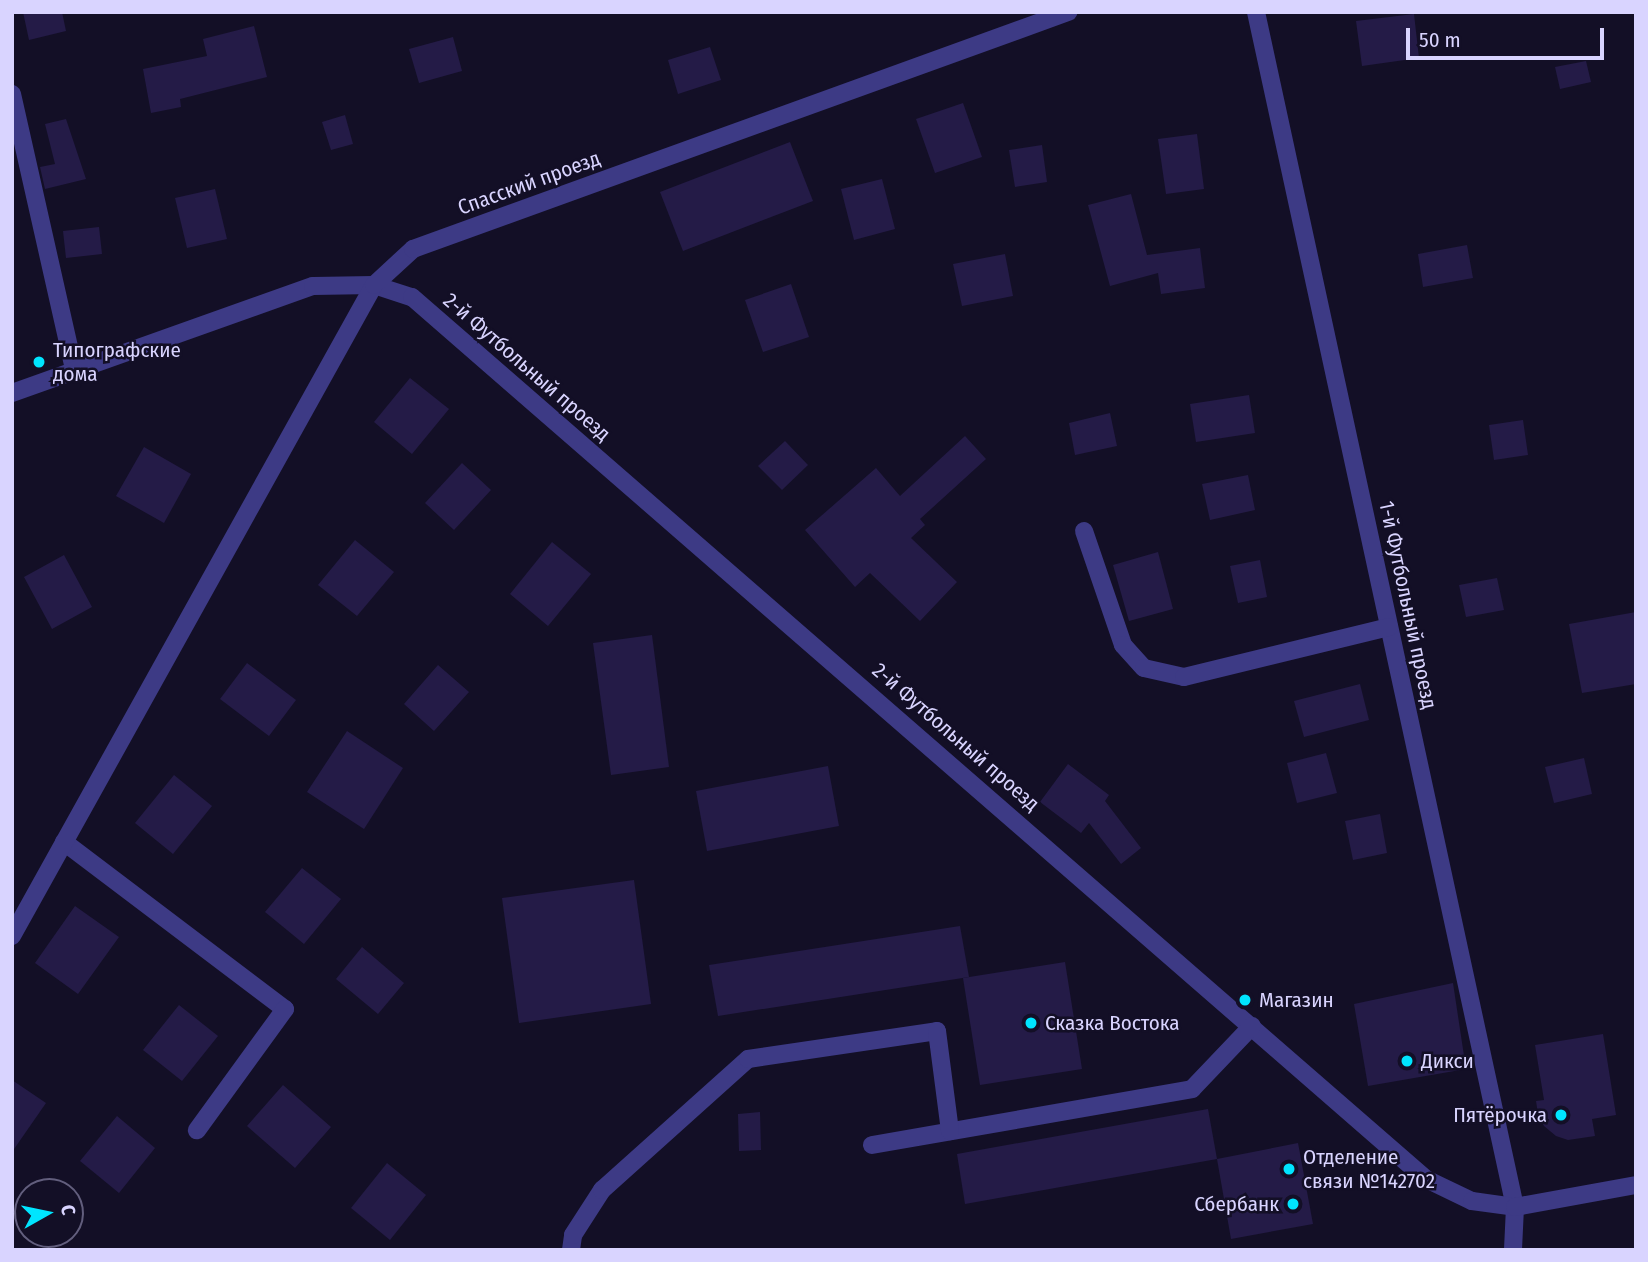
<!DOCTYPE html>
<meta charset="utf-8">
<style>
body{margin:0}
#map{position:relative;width:1648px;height:1262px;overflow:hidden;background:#130f26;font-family:"Fira Sans Condensed",sans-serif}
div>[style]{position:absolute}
.building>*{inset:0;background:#241b47}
.minor>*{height:18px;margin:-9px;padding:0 9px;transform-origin:9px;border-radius:9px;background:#3d3a85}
.dots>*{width:19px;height:19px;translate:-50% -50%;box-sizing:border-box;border:4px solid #130f26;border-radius:50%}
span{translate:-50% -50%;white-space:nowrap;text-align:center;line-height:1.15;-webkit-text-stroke:5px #130f26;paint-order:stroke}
.street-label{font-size:21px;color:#d9d4ff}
.poi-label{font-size:21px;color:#d9d4ff}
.left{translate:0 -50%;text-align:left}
.right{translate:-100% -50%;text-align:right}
.frame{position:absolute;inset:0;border:14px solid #d9d4ff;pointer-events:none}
.north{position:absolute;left:14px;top:1178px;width:70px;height:70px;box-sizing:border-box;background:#130f26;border:2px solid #625e7d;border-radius:50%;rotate:81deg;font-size:19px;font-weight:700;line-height:28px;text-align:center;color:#d9d4ff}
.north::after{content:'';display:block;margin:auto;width:24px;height:32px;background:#00e5ff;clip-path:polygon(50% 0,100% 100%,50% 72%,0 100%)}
.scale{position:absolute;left:1406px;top:28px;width:198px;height:32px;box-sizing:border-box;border:4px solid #d9d4ff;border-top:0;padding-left:9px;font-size:21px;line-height:24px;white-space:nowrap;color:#d9d4ff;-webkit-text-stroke:5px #130f26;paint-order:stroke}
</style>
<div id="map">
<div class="building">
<div style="clip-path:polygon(23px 12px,62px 12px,66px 31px,29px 40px)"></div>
<div style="clip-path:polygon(1414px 14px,1419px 58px,1362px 66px,1356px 21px)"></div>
<div style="clip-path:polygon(254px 26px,267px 77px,180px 99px,181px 107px,151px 113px,143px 69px,207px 56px,203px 39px)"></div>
<div style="clip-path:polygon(453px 37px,462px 71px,419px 83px,409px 49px)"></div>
<div style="clip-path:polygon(710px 47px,721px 80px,678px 94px,668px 60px)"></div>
<div style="clip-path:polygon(1586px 61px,1591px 82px,1560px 89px,1555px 67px)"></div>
<div style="clip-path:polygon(963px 103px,982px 157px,935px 173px,916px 119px)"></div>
<div style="clip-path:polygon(345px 115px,353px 144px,331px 150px,322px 122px)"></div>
<div style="clip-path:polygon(66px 119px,86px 179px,45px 189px,40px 167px,55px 164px,45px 124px)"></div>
<div style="clip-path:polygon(1197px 134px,1204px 189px,1166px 194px,1158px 139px)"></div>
<div style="clip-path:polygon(790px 142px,813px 201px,683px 251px,660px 192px)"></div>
<div style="clip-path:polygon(1042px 145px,1047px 182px,1015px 187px,1009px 150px)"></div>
<div style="clip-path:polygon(882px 179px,895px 229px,854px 240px,841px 189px)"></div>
<div style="clip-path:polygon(215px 189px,227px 239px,187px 248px,175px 198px)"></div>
<div style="clip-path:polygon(1131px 194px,1147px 255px,1200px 248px,1205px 288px,1161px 294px,1158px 273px,1110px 286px,1088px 205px)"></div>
<div style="clip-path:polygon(99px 227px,102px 254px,66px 258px,63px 231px)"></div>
<div style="clip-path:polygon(1467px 245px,1473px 278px,1423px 287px,1418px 254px)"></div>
<div style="clip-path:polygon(1005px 254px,1013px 296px,962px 306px,953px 264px)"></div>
<div style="clip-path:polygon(791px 284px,809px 337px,763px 352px,745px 300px)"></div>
<div style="clip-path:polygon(410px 378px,449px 409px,412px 454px,374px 422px)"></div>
<div style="clip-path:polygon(1249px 395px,1255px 433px,1196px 442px,1190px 404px)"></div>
<div style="clip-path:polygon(1110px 413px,1117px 446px,1075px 455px,1069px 423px)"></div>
<div style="clip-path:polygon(1523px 420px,1528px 455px,1494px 460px,1489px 425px)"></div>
<div style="clip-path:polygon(965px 436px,986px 459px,920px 519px,925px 525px,911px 538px,957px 582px,920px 621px,870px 573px,855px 587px,805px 530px,876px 468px,900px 496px)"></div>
<div style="clip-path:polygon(785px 441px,808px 465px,782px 490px,758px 466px)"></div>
<div style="clip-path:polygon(144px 447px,191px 474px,164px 523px,116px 496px)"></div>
<div style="clip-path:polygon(462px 463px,491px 490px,454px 530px,425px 503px)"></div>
<div style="clip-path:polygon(1248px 475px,1255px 510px,1210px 520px,1202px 484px)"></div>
<div style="clip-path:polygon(355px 540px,394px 572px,357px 616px,318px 585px)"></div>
<div style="clip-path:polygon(552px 542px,591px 574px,548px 626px,510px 594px)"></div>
<div style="clip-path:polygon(1158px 552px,1173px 609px,1129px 621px,1113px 565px)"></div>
<div style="clip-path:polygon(64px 555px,92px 607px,52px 629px,24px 577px)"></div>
<div style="clip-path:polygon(1260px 560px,1267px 597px,1238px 603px,1230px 566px)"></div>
<div style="clip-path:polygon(1497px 578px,1504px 610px,1466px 617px,1459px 585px)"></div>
<div style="clip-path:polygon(1636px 612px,1636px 684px,1582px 693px,1569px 624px)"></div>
<div style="clip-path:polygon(652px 635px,669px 767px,611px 775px,593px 643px)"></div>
<div style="clip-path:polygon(247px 663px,296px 700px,269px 736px,220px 699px)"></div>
<div style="clip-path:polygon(438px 665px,469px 692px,434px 731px,404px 704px)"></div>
<div style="clip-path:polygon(1360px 684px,1369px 720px,1304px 737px,1294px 701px)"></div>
<div style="clip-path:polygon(347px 731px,403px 768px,364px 829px,307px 792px)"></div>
<div style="clip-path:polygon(1326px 753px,1337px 793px,1297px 803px,1287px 763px)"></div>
<div style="clip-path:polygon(1584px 758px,1592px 794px,1554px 803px,1545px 767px)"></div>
<div style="clip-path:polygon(1068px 764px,1109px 795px,1105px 801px,1141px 848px,1121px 864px,1089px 823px,1081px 833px,1040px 802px)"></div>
<div style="clip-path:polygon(828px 766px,839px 826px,707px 851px,696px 791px)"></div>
<div style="clip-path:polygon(174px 775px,212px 806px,173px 854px,135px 823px)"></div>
<div style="clip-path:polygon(1380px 814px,1387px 853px,1353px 860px,1345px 821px)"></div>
<div style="clip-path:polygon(302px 868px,341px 899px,304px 944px,265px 912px)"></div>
<div style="clip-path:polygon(634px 880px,651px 1004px,519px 1023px,502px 898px)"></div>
<div style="clip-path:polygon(75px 906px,119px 937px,78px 994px,35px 963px)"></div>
<div style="clip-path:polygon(960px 926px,969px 977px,718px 1016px,709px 965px)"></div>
<div style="clip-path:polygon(362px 947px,404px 983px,378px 1014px,336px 979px)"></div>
<div style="clip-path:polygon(1065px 962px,1082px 1069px,980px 1085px,963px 978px)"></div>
<div style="clip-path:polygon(1453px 983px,1466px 1069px,1368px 1086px,1354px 1004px)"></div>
<div style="clip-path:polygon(179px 1005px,218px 1036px,182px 1081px,143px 1050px)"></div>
<div style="clip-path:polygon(1603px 1034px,1616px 1115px,1592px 1119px,1595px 1136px,1568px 1140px,1556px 1136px,1544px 1126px,1538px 1114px,1536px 1101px,1544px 1100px,1535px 1045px)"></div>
<div style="clip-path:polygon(12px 1080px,46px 1103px,12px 1152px)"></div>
<div style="clip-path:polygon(283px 1085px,331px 1127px,295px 1168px,247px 1126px)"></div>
<div style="clip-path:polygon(1208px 1109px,1217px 1159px,965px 1204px,957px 1154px)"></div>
<div style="clip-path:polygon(760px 1112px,761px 1150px,739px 1151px,738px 1114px)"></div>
<div style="clip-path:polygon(117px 1116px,155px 1148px,119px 1193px,80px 1161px)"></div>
<div style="clip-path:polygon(1298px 1143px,1313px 1224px,1231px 1239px,1217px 1159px)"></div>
<div style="clip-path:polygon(387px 1163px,426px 1195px,390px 1240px,351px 1208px)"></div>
</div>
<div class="minor">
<div style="left:1256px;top:12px;width:1223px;rotate:77.77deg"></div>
<div style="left:1515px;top:1207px;width:43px;rotate:92.7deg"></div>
<div style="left:12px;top:94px;width:283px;rotate:77.3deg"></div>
<div style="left:12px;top:393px;width:319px;rotate:-19.6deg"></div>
<div style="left:313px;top:286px;width:61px;rotate:-0.9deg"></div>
<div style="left:374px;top:285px;width:40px;rotate:18deg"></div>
<div style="left:412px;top:297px;width:1344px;rotate:41.02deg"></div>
<div style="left:1426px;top:1179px;width:51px;rotate:25.6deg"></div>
<div style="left:1472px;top:1201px;width:43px;rotate:7.9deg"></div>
<div style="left:1515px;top:1207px;width:123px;rotate:-10.3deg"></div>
<div style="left:1084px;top:531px;width:120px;rotate:71.1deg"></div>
<div style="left:1123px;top:645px;width:31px;rotate:48deg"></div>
<div style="left:1144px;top:668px;width:41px;rotate:12.7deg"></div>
<div style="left:1184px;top:677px;width:211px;rotate:-13.7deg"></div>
<div style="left:64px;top:842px;width:277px;rotate:37.1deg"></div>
<div style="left:285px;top:1009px;width:150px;rotate:126deg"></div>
<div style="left:12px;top:936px;width:745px;rotate:-60.92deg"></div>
<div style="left:374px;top:285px;width:53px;rotate:-42.7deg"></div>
<div style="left:413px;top:249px;width:697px;rotate:-19.89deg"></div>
<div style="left:872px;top:1145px;width:325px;rotate:-9.9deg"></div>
<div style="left:1192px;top:1089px;width:87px;rotate:-46.4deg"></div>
<div style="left:571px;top:1250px;width:15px;rotate:-82deg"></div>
<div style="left:573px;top:1235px;width:54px;rotate:-57.2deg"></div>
<div style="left:602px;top:1190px;width:196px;rotate:-41.9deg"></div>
<div style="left:748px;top:1059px;width:191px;rotate:-8.4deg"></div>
<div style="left:937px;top:1031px;width:101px;rotate:82.6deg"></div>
</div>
<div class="dots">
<div style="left:39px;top:362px;background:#00e5ff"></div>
<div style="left:1245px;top:1000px;background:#00e5ff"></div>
<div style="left:1031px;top:1023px;background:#00e5ff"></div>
<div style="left:1407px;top:1061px;background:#00e5ff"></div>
<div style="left:1561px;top:1115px;background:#00e5ff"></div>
<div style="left:1289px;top:1169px;background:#00e5ff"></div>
<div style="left:1293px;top:1204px;background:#00e5ff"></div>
</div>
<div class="street-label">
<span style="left:529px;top:183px;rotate:-20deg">Спасский проезд</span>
<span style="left:527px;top:367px;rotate:41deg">2-й Футбольный проезд</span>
<span style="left:1408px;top:605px;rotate:78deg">1-й Футбольный проезд</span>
<span style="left:956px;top:737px;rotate:41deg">2-й Футбольный проезд</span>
</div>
<div class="poi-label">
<span class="left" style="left:53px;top:362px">Типографские<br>дома</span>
<span class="left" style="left:1259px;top:1000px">Магазин</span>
<span class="left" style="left:1045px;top:1023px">Сказка Востока</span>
<span class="left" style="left:1421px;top:1061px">Дикси</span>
<span class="right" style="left:1547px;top:1115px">Пятёрочка</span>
<span class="left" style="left:1303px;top:1169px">Отделение<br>связи №142702</span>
<span class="right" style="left:1279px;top:1204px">Сбербанк</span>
</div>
<div class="frame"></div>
<div class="north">С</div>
<div class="scale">50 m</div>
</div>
